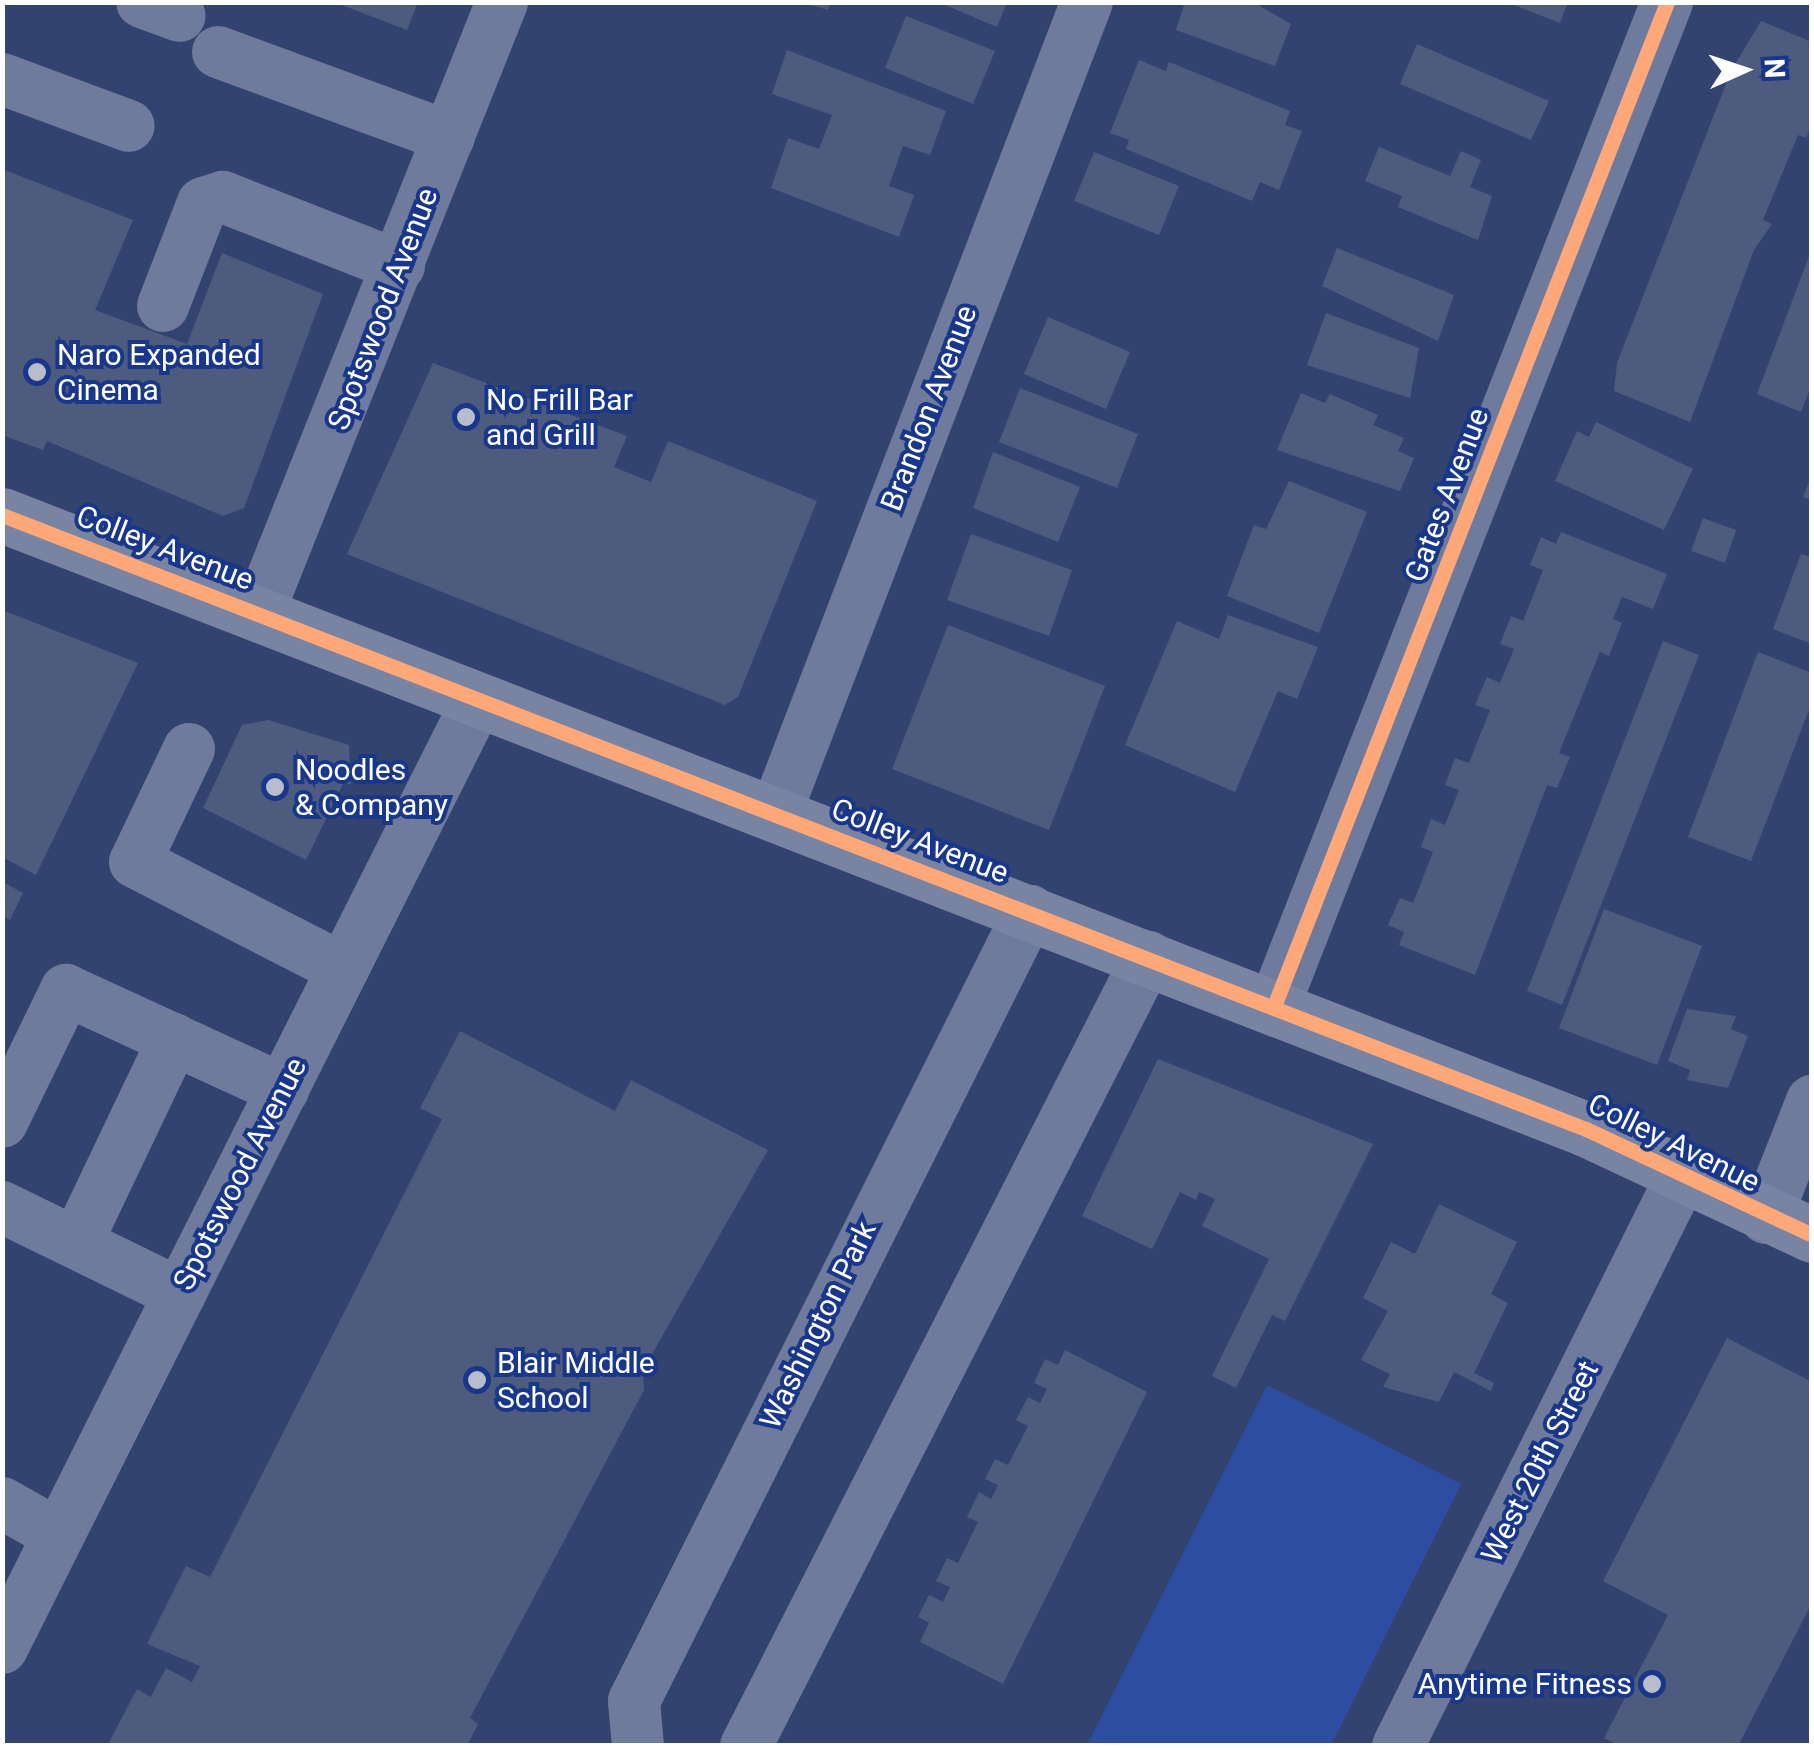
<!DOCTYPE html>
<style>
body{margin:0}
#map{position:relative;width:1814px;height:1748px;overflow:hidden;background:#334370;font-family:Roboto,sans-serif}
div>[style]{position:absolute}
.green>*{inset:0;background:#2c4da0}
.building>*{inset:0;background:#4d5b7f}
.minor>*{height:52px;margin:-26px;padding:0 26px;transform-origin:26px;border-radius:26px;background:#6f7b9d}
.major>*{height:55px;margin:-27.5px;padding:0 27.5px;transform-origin:27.5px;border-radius:27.5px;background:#7984a3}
.cycleway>*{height:15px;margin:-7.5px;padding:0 7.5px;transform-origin:7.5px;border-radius:7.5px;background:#fea87a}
.dots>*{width:28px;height:28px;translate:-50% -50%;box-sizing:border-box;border:5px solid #19378a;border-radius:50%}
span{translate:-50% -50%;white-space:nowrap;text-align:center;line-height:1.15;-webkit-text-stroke:8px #19378a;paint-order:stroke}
.street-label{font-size:30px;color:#fff}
.poi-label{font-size:30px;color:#fff}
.left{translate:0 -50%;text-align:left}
.right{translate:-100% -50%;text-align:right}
.frame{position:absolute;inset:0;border:5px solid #fff;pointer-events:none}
.north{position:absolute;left:1694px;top:20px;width:100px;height:100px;-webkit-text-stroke:8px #19378a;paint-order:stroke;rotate:87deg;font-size:28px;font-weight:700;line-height:40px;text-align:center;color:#fff}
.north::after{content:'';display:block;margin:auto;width:35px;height:45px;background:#fff;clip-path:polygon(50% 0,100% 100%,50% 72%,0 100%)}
</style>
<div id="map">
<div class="green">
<div style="clip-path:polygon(1267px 1385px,1461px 1484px,1346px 1715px,1331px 1745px,1087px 1745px)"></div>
</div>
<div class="building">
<div style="clip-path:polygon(334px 2px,418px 2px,407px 30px)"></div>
<div style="clip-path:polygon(801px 2px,830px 2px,828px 10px)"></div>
<div style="clip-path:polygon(938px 2px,1007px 2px,997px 27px)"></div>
<div style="clip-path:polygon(1185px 2px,1253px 2px,1291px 24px,1275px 66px,1176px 30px)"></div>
<div style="clip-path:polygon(1506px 2px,1568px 2px,1560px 23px)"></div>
<div style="clip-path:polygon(906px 16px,995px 51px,973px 104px,885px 68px)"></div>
<div style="clip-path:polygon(1761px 21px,1812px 42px,1812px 124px,1806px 138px,1798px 135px,1763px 220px,1772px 224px,1754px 250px,1690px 422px,1614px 391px,1617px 363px,1731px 71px)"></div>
<div style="clip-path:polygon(1417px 44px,1549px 101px,1531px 140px,1400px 84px)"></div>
<div style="clip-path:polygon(787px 50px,946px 111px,930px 155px,903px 146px,889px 186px,914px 195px,899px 237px,771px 188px,788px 138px,819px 149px,832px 115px,772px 94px)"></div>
<div style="clip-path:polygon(1139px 60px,1166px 71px,1169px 62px,1290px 111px,1285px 125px,1302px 131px,1279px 190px,1260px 182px,1252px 201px,1126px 149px,1129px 140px,1110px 133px)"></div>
<div style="clip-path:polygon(1379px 147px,1450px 176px,1461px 151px,1481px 160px,1470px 187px,1492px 196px,1478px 240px,1398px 207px,1402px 196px,1365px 181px)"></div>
<div style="clip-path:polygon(1094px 152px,1179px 186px,1159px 235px,1074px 201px)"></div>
<div style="clip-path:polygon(2px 169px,133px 220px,95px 310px,187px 344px,222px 253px,323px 294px,244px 508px,223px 516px,47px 441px,43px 450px,2px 435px)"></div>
<div style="clip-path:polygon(1337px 248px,1454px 295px,1438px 341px,1322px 286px)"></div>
<div style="clip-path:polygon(1811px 251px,1812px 384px,1801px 412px,1757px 394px)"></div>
<div style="clip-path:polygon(1326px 313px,1419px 348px,1410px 398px,1307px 365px)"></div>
<div style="clip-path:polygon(1048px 317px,1130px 352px,1106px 409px,1024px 374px)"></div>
<div style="clip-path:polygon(433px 363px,627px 436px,614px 467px,651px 482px,668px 441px,817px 501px,738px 697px,725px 705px,347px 554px)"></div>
<div style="clip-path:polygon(1020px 388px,1138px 434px,1117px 488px,999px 442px)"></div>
<div style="clip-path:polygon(1301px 393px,1325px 403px,1330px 394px,1378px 415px,1373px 425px,1404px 438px,1398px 451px,1414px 458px,1400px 491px,1277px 450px)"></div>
<div style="clip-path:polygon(1596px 422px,1693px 469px,1664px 530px,1555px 481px,1577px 431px,1589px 437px)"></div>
<div style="clip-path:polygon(993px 452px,1080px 487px,1058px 542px,973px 508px)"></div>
<div style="clip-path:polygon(1811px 477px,1812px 477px,1812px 500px,1803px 497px)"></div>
<div style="clip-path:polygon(1289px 481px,1367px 512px,1319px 633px,1227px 596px,1254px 525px,1266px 529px)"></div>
<div style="clip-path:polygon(1703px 518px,1736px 530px,1725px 563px,1691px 551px)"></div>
<div style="clip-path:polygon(1561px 532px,1667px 574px,1653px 609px,1622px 597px,1613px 619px,1622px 623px,1609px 656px,1600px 652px,1559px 753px,1570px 757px,1557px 788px,1547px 785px,1475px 975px,1399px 945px,1404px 932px,1388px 925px,1400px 898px,1413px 903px,1433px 852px,1421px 847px,1431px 819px,1445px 825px,1459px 790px,1445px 785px,1455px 758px,1469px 763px,1490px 710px,1475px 705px,1487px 677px,1500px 683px,1514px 649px,1500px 644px,1511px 616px,1523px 621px,1543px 570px,1530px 565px,1541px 537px,1556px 544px)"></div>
<div style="clip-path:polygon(971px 534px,1072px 570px,1049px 636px,947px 600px)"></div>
<div style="clip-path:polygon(1801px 554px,1812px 557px,1812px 644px,1773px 629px)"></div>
<div style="clip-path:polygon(2px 610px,138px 663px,36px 875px,2px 857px)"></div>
<div style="clip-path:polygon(1228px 615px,1318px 647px,1297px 699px,1278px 691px,1235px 792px,1125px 745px,1177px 621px,1219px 639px)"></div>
<div style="clip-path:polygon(948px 625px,1105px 686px,1049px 830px,892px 769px)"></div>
<div style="clip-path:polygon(1663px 641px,1699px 655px,1562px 1005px,1527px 991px)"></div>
<div style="clip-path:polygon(1758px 652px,1812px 673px,1812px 702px,1751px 861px,1688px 837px)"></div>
<div style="clip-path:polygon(268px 720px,349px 745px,351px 785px,344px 782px,306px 860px,203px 808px,242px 725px)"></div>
<div style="clip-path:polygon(3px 882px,23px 893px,10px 920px,3px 916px)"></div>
<div style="clip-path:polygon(1604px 909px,1702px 946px,1657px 1065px,1559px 1028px)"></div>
<div style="clip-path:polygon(1687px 1009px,1736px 1016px,1731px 1029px,1748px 1036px,1728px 1088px,1687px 1080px,1690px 1070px,1668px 1061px)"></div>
<div style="clip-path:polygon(460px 1031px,615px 1111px,631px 1080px,768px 1150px,643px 1370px,644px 1390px,470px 1718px,478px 1724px,467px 1746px,107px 1746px,137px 1689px,151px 1697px,166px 1668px,192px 1682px,200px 1666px,147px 1644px,186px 1566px,210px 1577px,442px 1119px,420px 1108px)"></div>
<div style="clip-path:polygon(1158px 1059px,1373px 1144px,1285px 1321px,1272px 1315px,1236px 1388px,1212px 1376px,1269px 1259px,1202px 1226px,1215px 1199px,1199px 1192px,1196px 1200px,1180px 1192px,1152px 1249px,1082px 1216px)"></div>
<div style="clip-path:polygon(1439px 1204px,1517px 1242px,1491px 1294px,1508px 1303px,1474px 1373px,1494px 1383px,1491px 1391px,1454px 1372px,1439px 1402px,1383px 1387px,1390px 1374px,1361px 1360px,1388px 1311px,1363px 1298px,1391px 1242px,1415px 1254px)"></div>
<div style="clip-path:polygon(1727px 1338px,1812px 1382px,1812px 1603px,1738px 1746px,1620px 1746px,1604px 1738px,1668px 1615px,1603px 1581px)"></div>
<div style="clip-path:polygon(1065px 1350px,1147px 1392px,1003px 1684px,920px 1642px,929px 1623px,918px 1617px,929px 1595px,943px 1602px,950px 1587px,936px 1581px,947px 1558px,958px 1563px,978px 1522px,967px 1517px,979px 1492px,991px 1499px,998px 1485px,985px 1479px,995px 1459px,1008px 1465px,1028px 1426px,1016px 1420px,1028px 1397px,1040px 1403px,1047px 1389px,1034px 1383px,1045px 1359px,1058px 1365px)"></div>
</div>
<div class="minor">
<div style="left:142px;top:2px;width:40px;rotate:20.2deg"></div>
<div style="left:218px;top:52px;width:246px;rotate:20.2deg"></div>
<div style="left:2px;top:79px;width:135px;rotate:20.3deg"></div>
<div style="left:163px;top:306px;width:110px;rotate:-68.8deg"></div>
<div style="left:203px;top:203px;width:21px;rotate:-17deg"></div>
<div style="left:223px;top:197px;width:189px;rotate:21.4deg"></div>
<div style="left:258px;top:614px;width:659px;rotate:-68.26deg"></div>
<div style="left:189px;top:749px;width:125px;rotate:115.5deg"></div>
<div style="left:135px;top:862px;width:234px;rotate:27.2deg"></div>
<div style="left:775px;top:815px;width:871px;rotate:-69.01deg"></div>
<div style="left:1274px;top:1006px;width:1078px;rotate:-68.62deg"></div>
<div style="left:2px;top:1122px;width:147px;rotate:-64.1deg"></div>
<div style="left:66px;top:990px;width:239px;rotate:24.7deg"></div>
<div style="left:2px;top:1207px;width:198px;rotate:26deg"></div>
<div style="left:1766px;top:1218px;width:126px;rotate:-68.5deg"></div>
<div style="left:77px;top:1242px;width:225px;rotate:-64.5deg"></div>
<div style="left:2px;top:1503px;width:65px;rotate:29.3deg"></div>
<div style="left:2px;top:1648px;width:1061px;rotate:-63.34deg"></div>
<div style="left:638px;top:1746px;width:45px;rotate:-95.1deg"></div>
<div style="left:634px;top:1701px;width:884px;rotate:-63.38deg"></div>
<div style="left:746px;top:1746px;width:886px;rotate:-63deg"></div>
<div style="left:1398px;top:1746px;width:635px;rotate:-63.52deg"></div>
</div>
<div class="major">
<div style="left:2px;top:515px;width:1699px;rotate:21.19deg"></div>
<div style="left:1586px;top:1129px;width:250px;rotate:25.1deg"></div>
</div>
<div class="cycleway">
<div style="left:2px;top:515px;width:1699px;rotate:21.19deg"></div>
<div style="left:1586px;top:1129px;width:250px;rotate:25.1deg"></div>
<div style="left:1274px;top:1006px;width:1078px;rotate:-68.62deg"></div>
</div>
<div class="dots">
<div style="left:37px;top:372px;background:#b8bdcd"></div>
<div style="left:466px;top:417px;background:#b8bdcd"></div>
<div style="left:275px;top:787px;background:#b8bdcd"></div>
<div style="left:477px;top:1380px;background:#b8bdcd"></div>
<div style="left:1652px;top:1684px;background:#b8bdcd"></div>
</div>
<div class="street-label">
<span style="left:383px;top:309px;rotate:-69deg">Spotswood Avenue</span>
<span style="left:929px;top:408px;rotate:-69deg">Brandon Avenue</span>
<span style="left:1447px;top:495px;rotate:-69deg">Gates Avenue</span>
<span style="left:165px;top:548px;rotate:21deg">Colley Avenue</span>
<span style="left:920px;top:841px;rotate:21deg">Colley Avenue</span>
<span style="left:1674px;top:1143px;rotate:26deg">Colley Avenue</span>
<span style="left:240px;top:1174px;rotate:-63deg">Spotswood Avenue</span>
<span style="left:818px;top:1325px;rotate:-64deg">Washington Park</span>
<span style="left:1540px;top:1462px;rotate:-63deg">West 20th Street</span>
</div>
<div class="poi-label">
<span class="left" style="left:57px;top:372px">Naro Expanded<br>Cinema</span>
<span class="left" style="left:486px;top:417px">No Frill Bar<br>and Grill</span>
<span class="left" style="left:295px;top:787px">Noodles<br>&amp; Company</span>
<span class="left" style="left:497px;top:1380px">Blair Middle<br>School</span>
<span class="right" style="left:1632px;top:1684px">Anytime Fitness</span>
</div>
<div class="frame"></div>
<div class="north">N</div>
</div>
